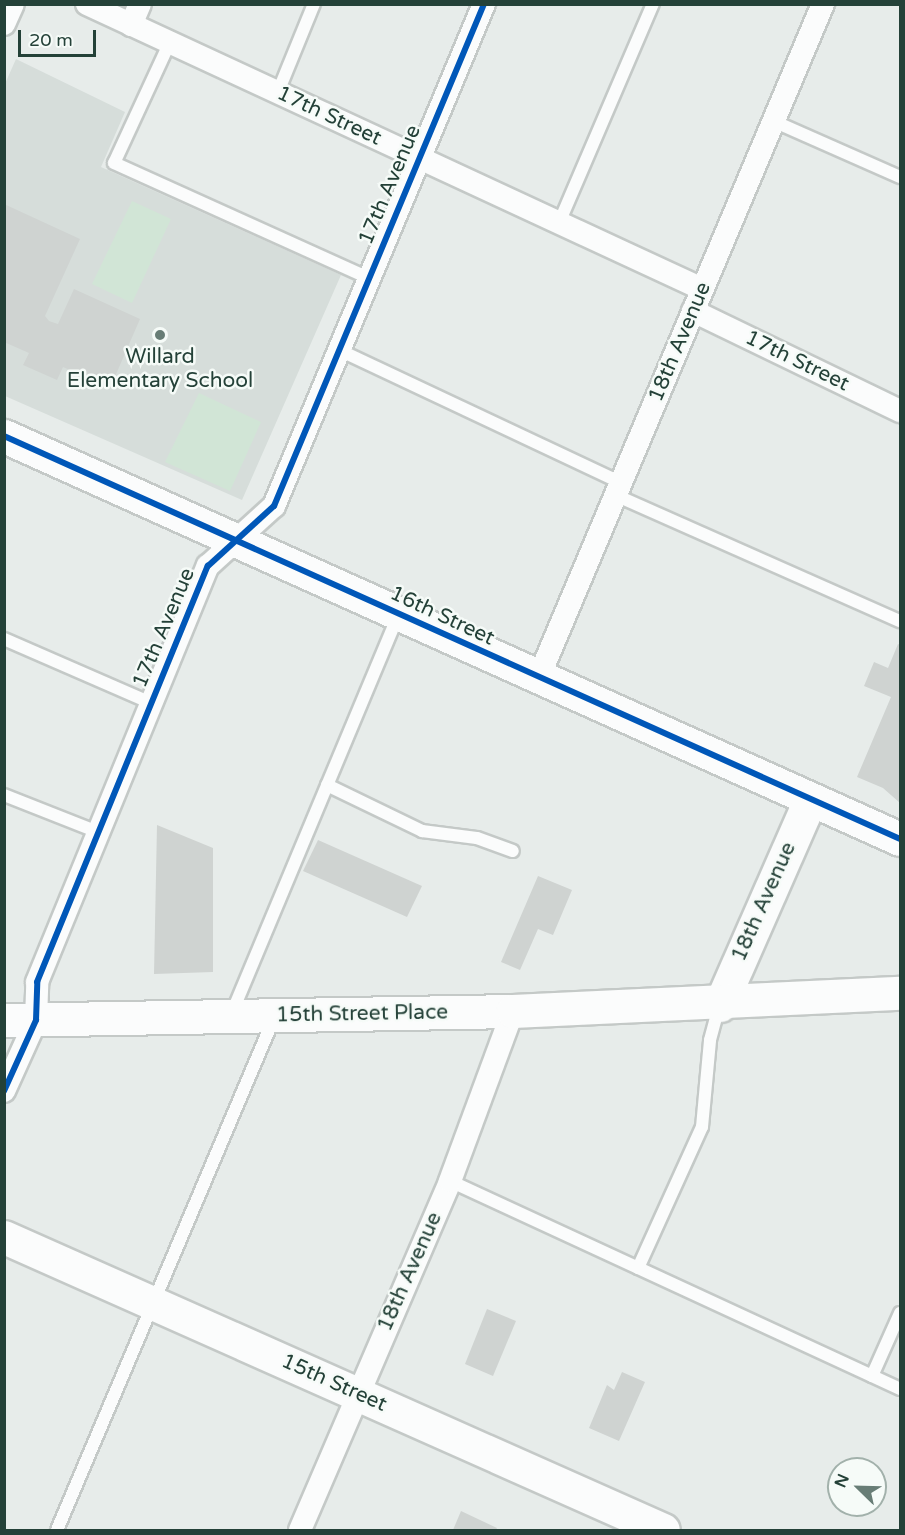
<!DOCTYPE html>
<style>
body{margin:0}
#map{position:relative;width:905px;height:1535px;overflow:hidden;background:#e7ecea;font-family:"Varela Round",sans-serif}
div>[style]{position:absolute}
.built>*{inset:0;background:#d6ddda}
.green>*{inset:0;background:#d1e5d6}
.building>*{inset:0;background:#cfd3d1}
.roads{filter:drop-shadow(2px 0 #c4c9c7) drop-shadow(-2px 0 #c4c9c7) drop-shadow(0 2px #c4c9c7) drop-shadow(0 -2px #c4c9c7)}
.lane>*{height:12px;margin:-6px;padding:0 6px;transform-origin:6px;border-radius:6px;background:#fbfcfc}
.street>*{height:22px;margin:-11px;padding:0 11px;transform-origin:11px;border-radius:11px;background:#fbfcfc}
.secondary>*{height:33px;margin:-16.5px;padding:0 16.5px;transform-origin:16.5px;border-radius:16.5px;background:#fbfcfc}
.cycleway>*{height:6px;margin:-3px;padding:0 3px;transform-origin:3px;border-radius:3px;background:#0057b8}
.dots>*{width:16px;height:16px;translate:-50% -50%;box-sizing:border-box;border:3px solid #f6fbf8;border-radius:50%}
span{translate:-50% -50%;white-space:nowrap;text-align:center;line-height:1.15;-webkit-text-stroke:5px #f6fbf8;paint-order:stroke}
.street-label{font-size:21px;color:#244138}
.poi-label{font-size:21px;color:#244138}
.frame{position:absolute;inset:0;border:6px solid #244138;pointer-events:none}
.north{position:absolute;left:827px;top:1457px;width:60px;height:60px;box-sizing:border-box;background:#f6fbf8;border:2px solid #a2b1ab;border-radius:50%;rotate:293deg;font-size:16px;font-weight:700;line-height:24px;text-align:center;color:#244138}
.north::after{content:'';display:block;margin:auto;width:21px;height:27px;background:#687d76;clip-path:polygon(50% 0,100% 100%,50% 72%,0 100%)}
.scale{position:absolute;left:18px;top:30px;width:78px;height:27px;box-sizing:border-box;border:3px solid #244138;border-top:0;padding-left:8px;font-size:18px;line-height:21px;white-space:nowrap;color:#244138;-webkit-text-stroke:4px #f6fbf8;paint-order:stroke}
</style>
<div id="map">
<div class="built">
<div style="clip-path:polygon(16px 59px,125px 112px,101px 167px,341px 275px,242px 500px,5px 396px,4px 86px)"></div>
</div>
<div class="green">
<div style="clip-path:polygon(132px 201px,171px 219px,132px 303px,92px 284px)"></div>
<div style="clip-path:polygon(199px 393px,261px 422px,230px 491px,165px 462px)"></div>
</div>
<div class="building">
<div style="clip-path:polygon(4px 204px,80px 239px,45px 316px,49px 321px,58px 324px,74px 289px,140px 319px,110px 388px,63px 367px,57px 380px,23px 365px,29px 353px,4px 342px)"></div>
<div style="clip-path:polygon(898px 644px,900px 645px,900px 803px,883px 788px,857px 777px,891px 697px,864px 686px,874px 662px,888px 668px)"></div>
<div style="clip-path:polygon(157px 825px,213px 848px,213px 972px,154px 974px)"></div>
<div style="clip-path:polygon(318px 840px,422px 886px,407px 917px,303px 871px)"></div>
<div style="clip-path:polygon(538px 876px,572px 890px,553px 935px,538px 929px,520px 970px,501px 962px)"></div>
<div style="clip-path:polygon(487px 1309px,516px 1321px,493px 1376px,465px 1364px)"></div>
<div style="clip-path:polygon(622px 1372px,645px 1382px,619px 1441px,589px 1428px,607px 1385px,614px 1390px)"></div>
<div style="clip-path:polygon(461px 1511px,497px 1528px,496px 1530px,453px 1530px)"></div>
</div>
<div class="roads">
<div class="lane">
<div style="left:170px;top:42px;width:133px;rotate:114.8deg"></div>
<div style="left:114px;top:163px;width:280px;rotate:24.3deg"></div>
<div style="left:278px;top:92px;width:95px;rotate:-67.8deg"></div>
<div style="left:773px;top:121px;width:139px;rotate:23.8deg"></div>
<div style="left:559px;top:223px;width:238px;rotate:-66.8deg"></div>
<div style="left:339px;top:350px;width:310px;rotate:25.2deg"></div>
<div style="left:615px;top:495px;width:312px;rotate:23.9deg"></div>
<div style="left:4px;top:639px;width:160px;rotate:23.5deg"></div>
<div style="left:327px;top:785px;width:106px;rotate:25.8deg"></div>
<div style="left:422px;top:831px;width:55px;rotate:7.3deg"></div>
<div style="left:477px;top:838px;width:38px;rotate:20deg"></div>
<div style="left:4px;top:795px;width:101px;rotate:21.5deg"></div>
<div style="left:231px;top:1015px;width:433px;rotate:-67.3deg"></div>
<div style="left:450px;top:1181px;width:496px;rotate:24.8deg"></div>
<div style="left:638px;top:1268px;width:155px;rotate:-65.6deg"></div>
<div style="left:702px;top:1127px;width:87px;rotate:-84.7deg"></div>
<div style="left:710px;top:1040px;width:35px;rotate:-75deg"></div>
<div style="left:872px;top:1376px;width:69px;rotate:-66deg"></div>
<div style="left:57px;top:1530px;width:556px;rotate:-67.03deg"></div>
</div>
<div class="street">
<div style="left:87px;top:4px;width:678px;rotate:24.86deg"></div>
<div style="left:4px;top:24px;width:22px;rotate:-66deg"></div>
<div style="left:131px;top:25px;width:23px;rotate:-67deg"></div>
<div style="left:693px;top:311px;width:230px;rotate:25.8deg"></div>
<div style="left:538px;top:679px;width:733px;rotate:-67.11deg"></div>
<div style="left:4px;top:1091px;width:78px;rotate:-65.7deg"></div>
<div style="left:36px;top:1020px;width:38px;rotate:-88deg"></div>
<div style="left:37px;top:982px;width:450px;rotate:-67.7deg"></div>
<div style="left:208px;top:566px;width:89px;rotate:-42.3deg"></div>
<div style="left:274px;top:506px;width:544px;rotate:-67.3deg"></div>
<div style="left:300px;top:1530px;width:380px;rotate:-66.7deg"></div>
<div style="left:450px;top:1181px;width:181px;rotate:-69.7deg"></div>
</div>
<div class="secondary">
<div style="left:4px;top:436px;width:982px;rotate:24.22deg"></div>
<div style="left:720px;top:1005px;width:224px;rotate:-66.3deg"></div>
<div style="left:4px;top:1020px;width:509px;rotate:-1.01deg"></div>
<div style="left:513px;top:1011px;width:387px;rotate:-2.7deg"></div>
<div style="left:4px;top:1237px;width:721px;rotate:23.97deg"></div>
</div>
</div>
<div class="cycleway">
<div style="left:4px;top:436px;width:982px;rotate:24.22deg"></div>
<div style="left:4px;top:1091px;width:78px;rotate:-65.7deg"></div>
<div style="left:36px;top:1020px;width:38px;rotate:-88deg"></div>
<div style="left:37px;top:982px;width:450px;rotate:-67.7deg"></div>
<div style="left:208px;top:566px;width:89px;rotate:-42.3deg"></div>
<div style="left:274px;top:506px;width:544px;rotate:-67.3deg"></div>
</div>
<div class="dots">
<div style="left:160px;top:335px;background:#687d76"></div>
</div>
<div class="street-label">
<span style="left:329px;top:116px;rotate:25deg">17th Street</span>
<span style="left:390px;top:185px;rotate:-67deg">17th Avenue</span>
<span style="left:680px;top:342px;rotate:-67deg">18th Avenue</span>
<span style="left:797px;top:361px;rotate:26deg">17th Street</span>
<span style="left:442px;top:616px;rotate:25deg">16th Street</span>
<span style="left:164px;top:628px;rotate:-67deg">17th Avenue</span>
<span style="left:764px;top:902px;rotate:-66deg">18th Avenue</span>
<span style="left:362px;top:1014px;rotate:-1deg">15th Street Place</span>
<span style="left:410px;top:1272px;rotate:-66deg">18th Avenue</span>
<span style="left:334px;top:1383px;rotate:24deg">15th Street</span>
</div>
<div class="poi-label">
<span style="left:160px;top:369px">Willard<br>Elementary School</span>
</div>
<div class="frame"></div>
<div class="north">N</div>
<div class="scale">20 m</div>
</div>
